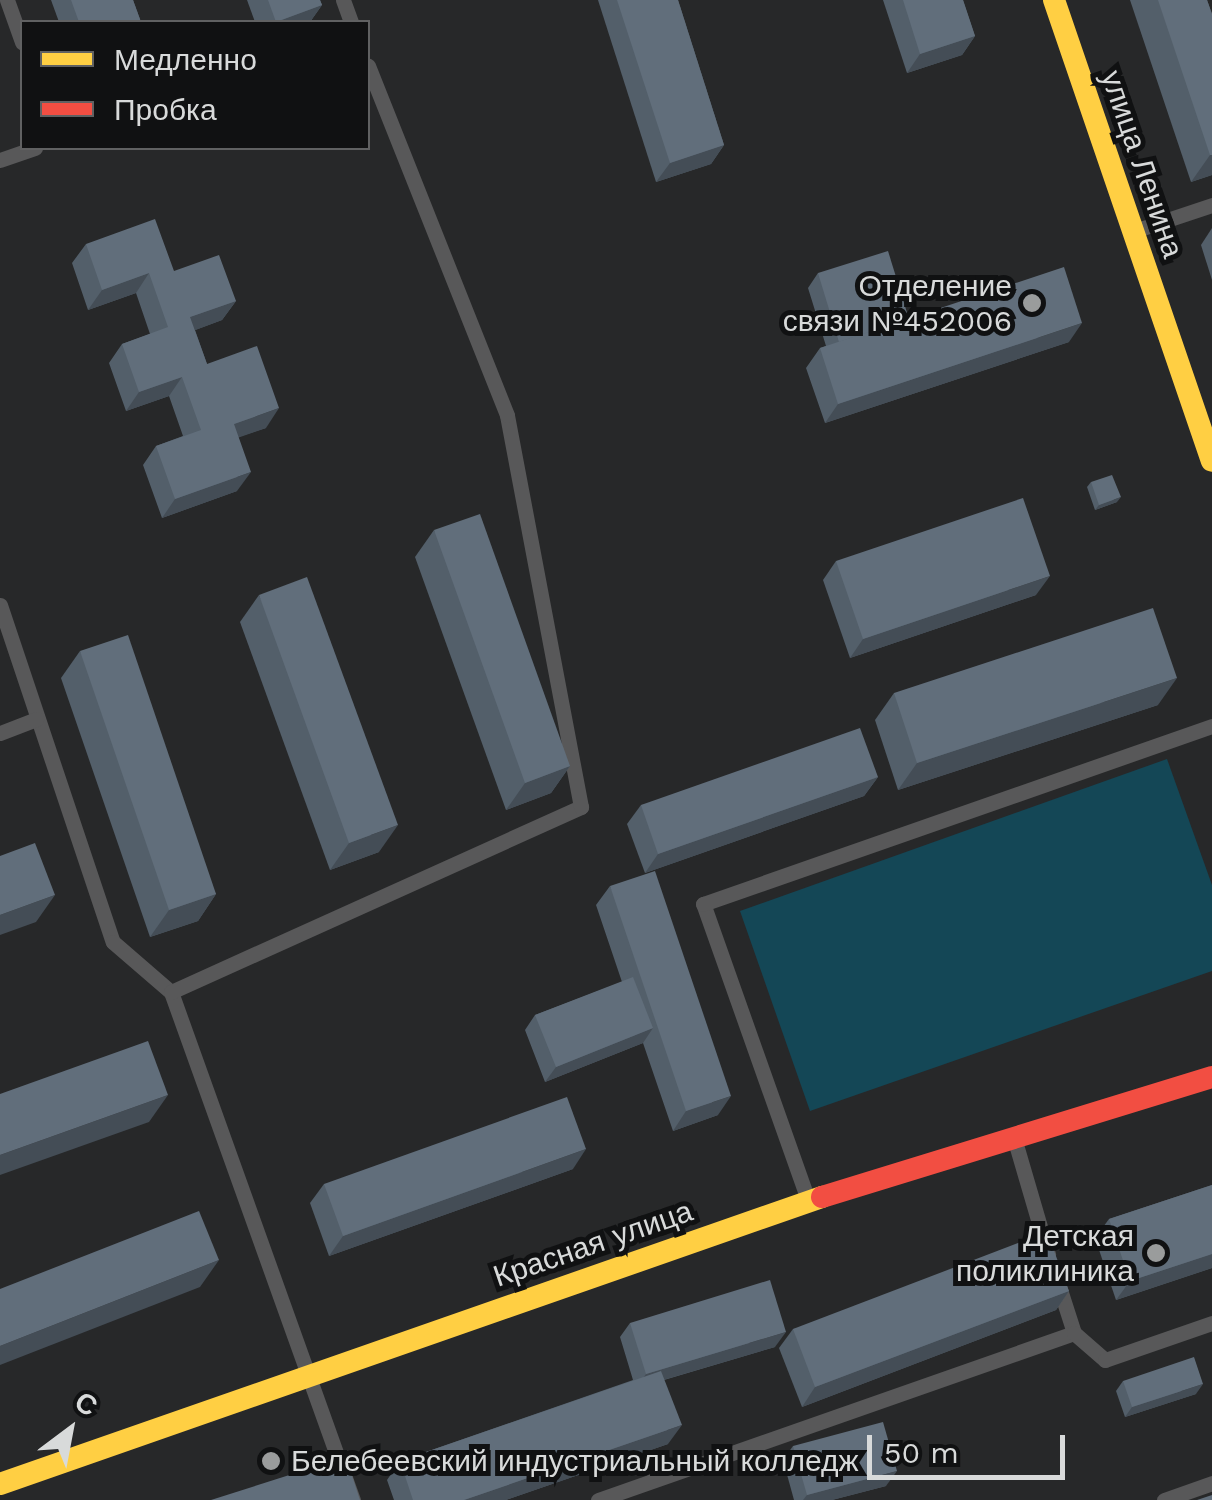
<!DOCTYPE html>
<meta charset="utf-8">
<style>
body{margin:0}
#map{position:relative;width:1212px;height:1500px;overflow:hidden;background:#272829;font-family:"Work Sans",sans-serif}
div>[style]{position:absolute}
.green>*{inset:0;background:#144756}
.lane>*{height:15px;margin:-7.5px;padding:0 7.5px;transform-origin:7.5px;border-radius:7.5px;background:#585859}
.slow>*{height:22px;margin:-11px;padding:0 11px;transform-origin:11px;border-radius:11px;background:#ffcf43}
.jam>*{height:22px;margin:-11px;padding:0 11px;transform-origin:11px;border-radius:11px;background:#f24e42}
.wall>*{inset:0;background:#535f6a}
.shaded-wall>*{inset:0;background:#444d56}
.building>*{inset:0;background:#616e7b}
.dots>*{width:28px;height:28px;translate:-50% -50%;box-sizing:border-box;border:5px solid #101112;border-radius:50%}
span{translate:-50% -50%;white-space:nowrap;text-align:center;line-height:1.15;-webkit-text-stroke:10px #101112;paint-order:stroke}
.street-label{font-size:30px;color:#d8dada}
.poi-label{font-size:30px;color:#d8dada}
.right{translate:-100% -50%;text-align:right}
.left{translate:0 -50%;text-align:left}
.legend{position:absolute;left:20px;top:20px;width:350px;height:130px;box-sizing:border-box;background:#101112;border:2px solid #606162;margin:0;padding:12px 18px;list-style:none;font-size:30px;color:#d8dada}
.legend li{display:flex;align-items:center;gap:20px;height:50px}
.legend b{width:50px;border:2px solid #606162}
.north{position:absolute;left:20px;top:1380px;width:100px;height:100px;-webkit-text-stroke:8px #101112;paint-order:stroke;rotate:32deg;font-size:28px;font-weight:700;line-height:40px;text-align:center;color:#d8dada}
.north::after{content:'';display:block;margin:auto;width:35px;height:45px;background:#d8dada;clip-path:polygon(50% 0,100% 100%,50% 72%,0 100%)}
.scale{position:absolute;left:867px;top:1435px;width:198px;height:45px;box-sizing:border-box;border:5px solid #d8dada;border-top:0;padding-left:12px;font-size:30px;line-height:35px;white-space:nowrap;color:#d8dada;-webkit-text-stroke:8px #101112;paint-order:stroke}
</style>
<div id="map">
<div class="green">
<div style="clip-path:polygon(1167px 759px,1212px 885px,1212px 971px,810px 1111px,740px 911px)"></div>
</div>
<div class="lane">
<div style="left:7px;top:0;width:45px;rotate:70.3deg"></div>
<div style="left:343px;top:0;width:23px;rotate:70deg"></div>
<div style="left:0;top:160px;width:37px;rotate:-19deg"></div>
<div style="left:1137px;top:230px;width:79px;rotate:-18.4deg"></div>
<div style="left:0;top:605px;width:355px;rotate:71.5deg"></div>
<div style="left:113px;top:942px;width:77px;rotate:40.8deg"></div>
<div style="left:0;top:733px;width:39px;rotate:-21deg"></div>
<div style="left:1015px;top:1141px;width:118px;rotate:73.7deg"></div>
<div style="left:807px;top:1197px;width:311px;rotate:-109.5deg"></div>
<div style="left:703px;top:904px;width:539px;rotate:-19.28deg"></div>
<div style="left:1057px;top:1280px;width:56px;rotate:72.2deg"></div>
<div style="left:353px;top:1500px;width:540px;rotate:-109.71deg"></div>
<div style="left:171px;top:992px;width:450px;rotate:-24.3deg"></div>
<div style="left:581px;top:807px;width:399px;rotate:-100.7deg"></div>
<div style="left:507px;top:415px;width:376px;rotate:-111.7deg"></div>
<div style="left:598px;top:1500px;width:504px;rotate:-19.33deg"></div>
<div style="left:1074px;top:1333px;width:41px;rotate:41.1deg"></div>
<div style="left:1105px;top:1360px;width:113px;rotate:-19.1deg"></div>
<div style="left:1164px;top:1500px;width:51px;rotate:-19.5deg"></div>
</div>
<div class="slow">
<div style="left:1054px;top:0;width:487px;rotate:71.1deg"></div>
<div style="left:0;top:1484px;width:871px;rotate:-19.25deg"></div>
</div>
<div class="jam">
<div style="left:822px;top:1197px;width:408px;rotate:-17.1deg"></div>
</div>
<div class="wall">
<div style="clip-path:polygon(51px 0,133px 0,141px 22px,59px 22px)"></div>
<div style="clip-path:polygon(247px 0,320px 0,322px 5px,310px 22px,255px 22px)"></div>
<div style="clip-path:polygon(598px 0,678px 0,724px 145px,711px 164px,656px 182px)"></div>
<div style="clip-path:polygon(883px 0,963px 0,975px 36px,962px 55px,907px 73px)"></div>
<div style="clip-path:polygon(1130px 0,1207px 0,1212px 14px,1212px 175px,1191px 182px)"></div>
<div style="clip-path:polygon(1212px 228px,1212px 280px,1201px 245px)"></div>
<div style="clip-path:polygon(86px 244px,174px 271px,236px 301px,222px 320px,195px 330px,207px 364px,266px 428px,238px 437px,237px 491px,162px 518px,143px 465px,156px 446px,183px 436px,169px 396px,126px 411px,109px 363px,122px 344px,150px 334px,136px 293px,88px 310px,72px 263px)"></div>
<div style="clip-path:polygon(818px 273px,909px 319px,1069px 342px,825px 423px,806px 368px,820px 348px,826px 346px,808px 288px)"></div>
<div style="clip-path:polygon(1091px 482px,1117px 502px,1095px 510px,1087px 487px)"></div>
<div style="clip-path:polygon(434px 530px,570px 766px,551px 793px,506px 810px,415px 557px)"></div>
<div style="clip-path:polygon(836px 561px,1036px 595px,850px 658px,823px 580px)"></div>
<div style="clip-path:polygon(259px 595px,379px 852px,330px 870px,240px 622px)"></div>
<div style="clip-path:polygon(80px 651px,216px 894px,198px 921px,150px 937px,61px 678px)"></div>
<div style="clip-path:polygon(894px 693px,1158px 705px,898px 790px,875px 720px)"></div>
<div style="clip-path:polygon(878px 777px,864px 796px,645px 873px,627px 824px,641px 805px)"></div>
<div style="clip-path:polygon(610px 886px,718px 1115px,673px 1131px,643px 1043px,545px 1082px,525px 1030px,535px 1015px,622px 982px,596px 905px)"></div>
<div style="clip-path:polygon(573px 1169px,329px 1256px,310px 1203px,324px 1184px)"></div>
<div style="clip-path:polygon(1212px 1185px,1212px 1268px,1116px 1300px,1095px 1238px,1109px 1219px)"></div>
<div style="clip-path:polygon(1069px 1291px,1056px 1310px,802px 1407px,779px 1348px,793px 1329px)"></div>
<div style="clip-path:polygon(630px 1323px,775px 1347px,664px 1380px,668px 1444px,506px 1500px,394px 1500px,387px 1480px,400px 1461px,633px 1380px,620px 1337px)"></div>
<div style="clip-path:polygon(1123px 1381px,1196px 1394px,1125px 1417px,1116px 1391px)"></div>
<div style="clip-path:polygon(793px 1446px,886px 1486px,832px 1500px,794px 1500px,783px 1460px)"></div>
</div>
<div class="shaded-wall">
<div style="clip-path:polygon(322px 5px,310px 22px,275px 22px,276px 22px)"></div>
<div style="clip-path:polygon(975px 36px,962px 55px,907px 73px,920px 54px)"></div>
<div style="clip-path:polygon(724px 145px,711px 164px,656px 182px,670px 163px)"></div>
<div style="clip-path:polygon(1210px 155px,1212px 155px,1212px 175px,1191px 182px)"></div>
<div style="clip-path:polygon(149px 273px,136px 293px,88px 310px,102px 290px)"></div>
<div style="clip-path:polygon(236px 301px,222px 320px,177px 337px,190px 317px)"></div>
<div style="clip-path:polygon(1082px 323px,1069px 342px,825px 423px,838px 404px)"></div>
<div style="clip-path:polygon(182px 377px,169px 396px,126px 411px,139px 392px)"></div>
<div style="clip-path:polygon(279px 408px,266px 428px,220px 444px,234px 424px)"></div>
<div style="clip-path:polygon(251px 472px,237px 491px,162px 518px,175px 499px)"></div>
<div style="clip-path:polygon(1121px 497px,1117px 502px,1095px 510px,1099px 505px)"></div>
<div style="clip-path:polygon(1050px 576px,1036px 595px,850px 658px,863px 639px)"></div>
<div style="clip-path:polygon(1177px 678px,1158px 705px,898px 790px,917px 763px)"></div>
<div style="clip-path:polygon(570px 766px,551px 793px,506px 810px,525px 783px)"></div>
<div style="clip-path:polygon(878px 777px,864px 796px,645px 873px,658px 854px)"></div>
<div style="clip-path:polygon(398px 825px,379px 852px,330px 870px,349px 843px)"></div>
<div style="clip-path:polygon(216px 894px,198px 921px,150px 937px,169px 910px)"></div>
<div style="clip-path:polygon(55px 895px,36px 922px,0 935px,0 915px)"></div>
<div style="clip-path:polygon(653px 1028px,643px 1043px,545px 1082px,556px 1067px)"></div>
<div style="clip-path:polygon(168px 1095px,149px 1122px,0 1175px,0 1155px)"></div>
<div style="clip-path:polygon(731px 1096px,718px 1115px,673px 1131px,686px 1111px)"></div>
<div style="clip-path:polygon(586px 1149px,573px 1169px,329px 1256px,343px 1236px)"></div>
<div style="clip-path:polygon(1212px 1254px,1212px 1268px,1116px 1300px,1130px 1281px)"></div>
<div style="clip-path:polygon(219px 1260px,200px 1287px,0 1365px,0 1346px)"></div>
<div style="clip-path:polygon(1069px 1291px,1056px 1310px,802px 1407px,815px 1387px)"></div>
<div style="clip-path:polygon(786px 1332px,775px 1347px,636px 1388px,646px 1374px)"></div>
<div style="clip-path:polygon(1203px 1384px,1196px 1394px,1125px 1417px,1132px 1407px)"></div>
<div style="clip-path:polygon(682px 1425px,668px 1444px,506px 1500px,464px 1500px)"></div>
<div style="clip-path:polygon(897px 1471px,886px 1486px,832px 1500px,803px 1500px,807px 1495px)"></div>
</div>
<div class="building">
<div style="clip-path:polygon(71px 0,133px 0,141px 22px,79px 22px)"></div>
<div style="clip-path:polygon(268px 0,320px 0,322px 5px,276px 22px)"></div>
<div style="clip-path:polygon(617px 0,678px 0,724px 145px,670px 163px)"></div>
<div style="clip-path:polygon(903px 0,963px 0,975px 36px,920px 54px)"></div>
<div style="clip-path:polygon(1158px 0,1207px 0,1212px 14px,1212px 155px,1210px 155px)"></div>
<div style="clip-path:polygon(155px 219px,174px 271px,219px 255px,236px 301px,190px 317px,207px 364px,257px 346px,279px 408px,234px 424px,251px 472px,175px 499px,156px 446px,201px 430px,182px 377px,139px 392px,122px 344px,168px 327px,149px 273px,102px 290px,86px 244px)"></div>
<div style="clip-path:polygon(888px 251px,909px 319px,839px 342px,818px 273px)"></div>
<div style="clip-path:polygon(1064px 267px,1082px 323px,838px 404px,820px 348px)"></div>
<div style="clip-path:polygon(1112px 475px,1121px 497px,1099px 505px,1091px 482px)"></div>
<div style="clip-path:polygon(1023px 498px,1050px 576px,863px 639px,836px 561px)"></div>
<div style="clip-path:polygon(480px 514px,570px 766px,525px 783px,434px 530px)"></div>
<div style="clip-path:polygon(307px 577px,398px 825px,349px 843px,259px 595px)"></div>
<div style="clip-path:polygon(1153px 608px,1177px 678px,917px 763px,894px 693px)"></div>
<div style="clip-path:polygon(128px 635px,216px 894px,169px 910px,80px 651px)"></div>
<div style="clip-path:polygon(860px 728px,878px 777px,658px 854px,641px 805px)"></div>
<div style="clip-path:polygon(35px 843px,55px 895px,0 915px,0 856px)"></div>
<div style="clip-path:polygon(655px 871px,731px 1096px,686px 1111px,610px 886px)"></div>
<div style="clip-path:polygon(633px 977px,653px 1028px,556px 1067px,535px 1015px)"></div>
<div style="clip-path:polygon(148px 1041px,168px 1095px,0 1155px,0 1094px)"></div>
<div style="clip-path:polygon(567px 1097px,586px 1149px,343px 1236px,324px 1184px)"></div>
<div style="clip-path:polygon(1212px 1185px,1212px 1254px,1130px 1281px,1109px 1219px)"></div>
<div style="clip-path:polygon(199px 1211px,219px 1260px,0 1346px,0 1289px)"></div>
<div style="clip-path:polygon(1047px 1232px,1069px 1291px,815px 1387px,793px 1329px)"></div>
<div style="clip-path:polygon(770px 1280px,786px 1332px,646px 1374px,630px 1323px)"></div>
<div style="clip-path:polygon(1194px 1357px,1203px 1384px,1132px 1407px,1123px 1381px)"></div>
<div style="clip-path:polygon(661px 1371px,682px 1425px,464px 1500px,413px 1500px,400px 1461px)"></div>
<div style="clip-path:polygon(883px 1422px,897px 1471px,807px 1495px,793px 1446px)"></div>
<div style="clip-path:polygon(346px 1457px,360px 1500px,211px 1500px)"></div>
<div style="clip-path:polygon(1212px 1495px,1212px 1500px,1197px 1500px)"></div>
</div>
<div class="dots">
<div style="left:1032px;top:303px;background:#9a9c9c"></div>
<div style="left:1156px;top:1253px;background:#9a9c9c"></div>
<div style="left:271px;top:1461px;background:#9a9c9c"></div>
</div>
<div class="street-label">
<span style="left:1142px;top:164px;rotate:71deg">улица Ленина</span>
<span style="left:593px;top:1244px;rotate:-19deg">Красная улица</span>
</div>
<div class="poi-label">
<span class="right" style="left:1012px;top:303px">Отделение<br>связи №452006</span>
<span class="right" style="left:1134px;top:1253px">Детская<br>поликлиника</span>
<span class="left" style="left:291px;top:1461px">Белебеевский индустриальный колледж</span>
</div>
<ul class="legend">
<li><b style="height:12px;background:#ffcf43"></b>Медленно</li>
<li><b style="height:12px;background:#f24e42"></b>Пробка</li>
</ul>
<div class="north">С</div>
<div class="scale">50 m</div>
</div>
